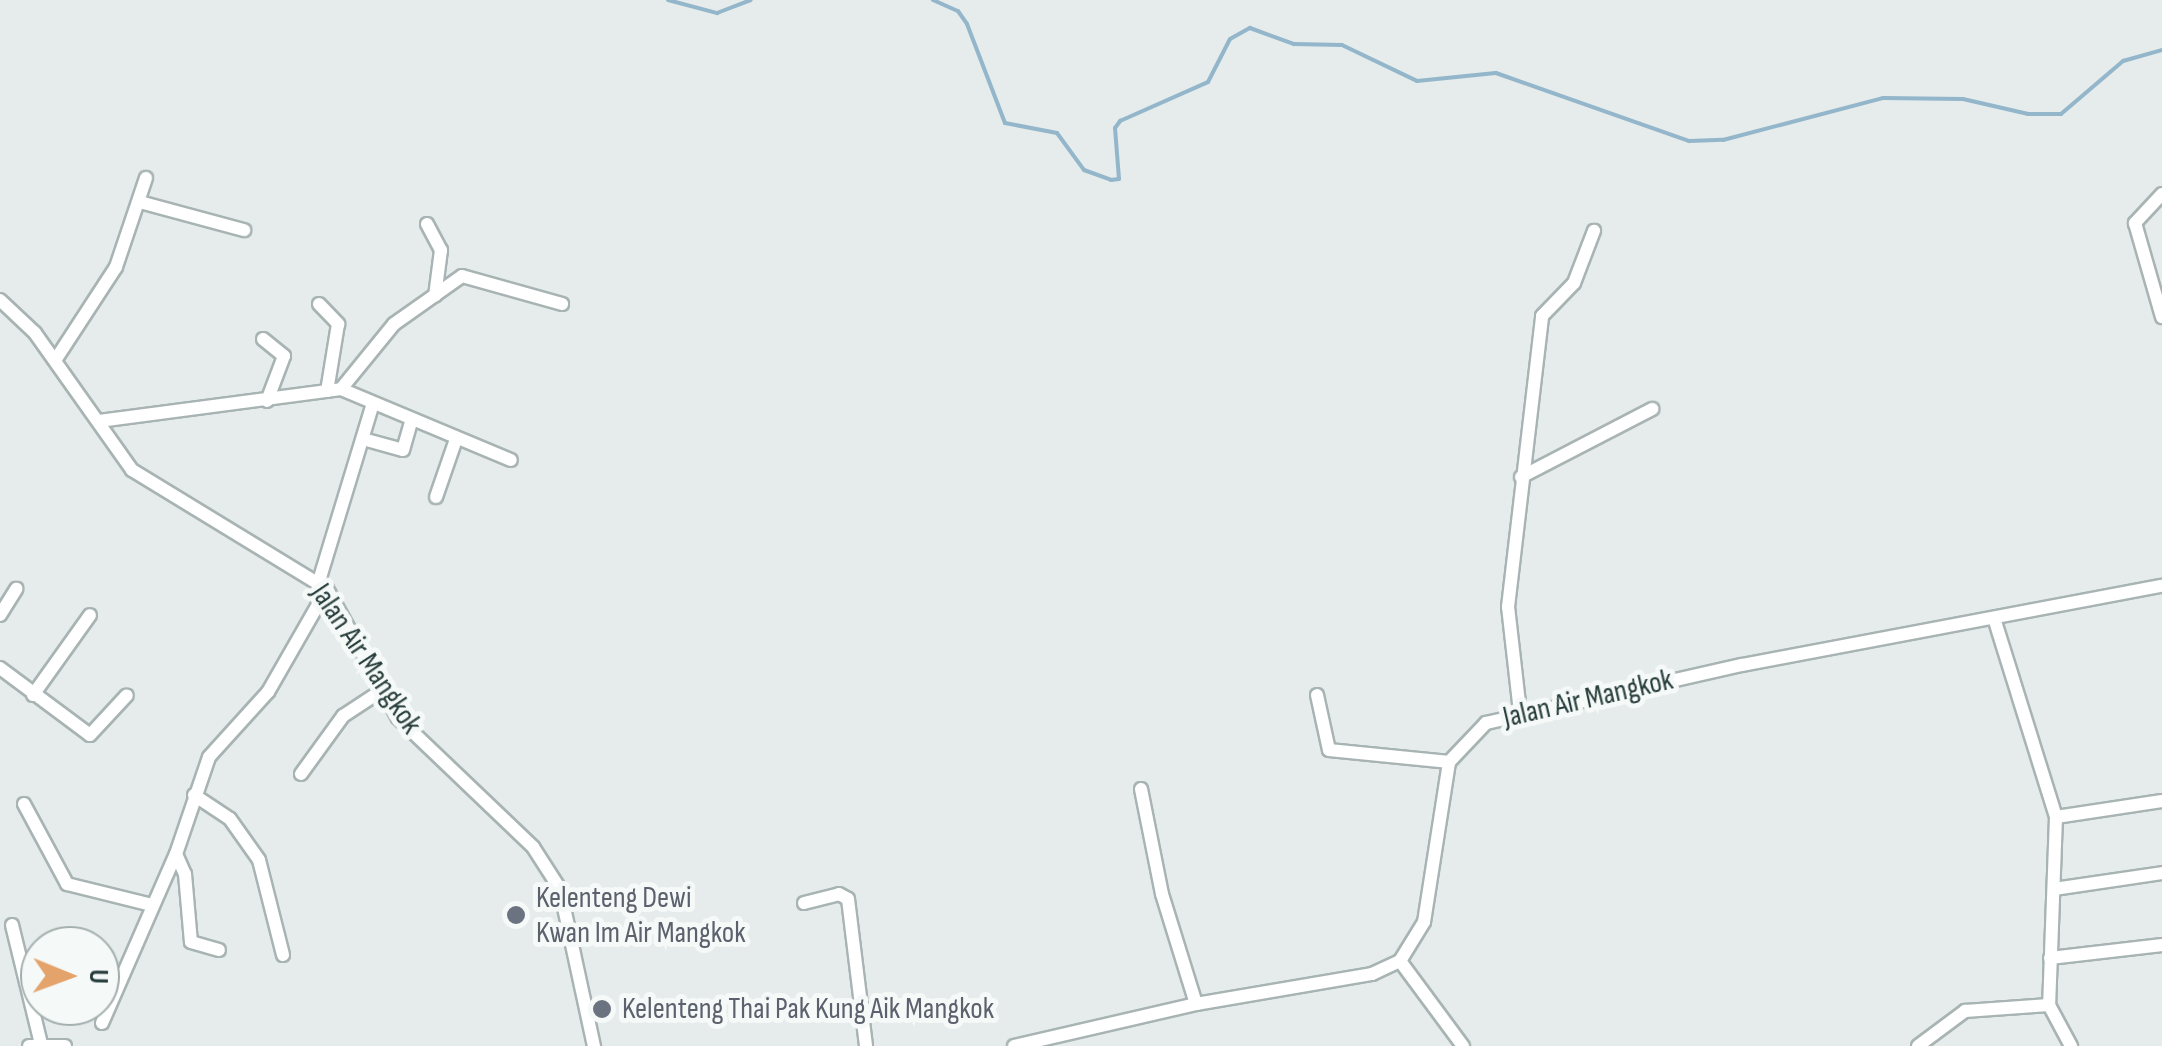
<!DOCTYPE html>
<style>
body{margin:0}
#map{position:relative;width:2162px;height:1046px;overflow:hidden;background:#e5eceb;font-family:"Sofia Sans Condensed",sans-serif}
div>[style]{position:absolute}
.stream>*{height:4px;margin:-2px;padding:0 2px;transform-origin:2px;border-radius:2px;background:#93b6cb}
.roads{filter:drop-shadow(2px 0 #a8b4b3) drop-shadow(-2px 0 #a8b4b3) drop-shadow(0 2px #a8b4b3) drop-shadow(0 -2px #a8b4b3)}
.minor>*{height:12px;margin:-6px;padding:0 6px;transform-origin:6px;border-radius:6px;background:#fff}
.dots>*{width:28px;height:28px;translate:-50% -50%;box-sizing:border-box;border:5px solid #f5f9f8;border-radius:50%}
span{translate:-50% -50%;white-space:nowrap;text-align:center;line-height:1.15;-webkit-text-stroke:10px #f5f9f8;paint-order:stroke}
.street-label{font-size:30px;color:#263d3b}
.worship-label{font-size:30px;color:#5b616d}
.left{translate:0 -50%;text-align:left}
.north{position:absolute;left:20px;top:926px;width:100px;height:100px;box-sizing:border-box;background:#f5f9f8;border:2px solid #a2aeac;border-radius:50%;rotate:91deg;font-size:28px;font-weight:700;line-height:40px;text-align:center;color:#263d3b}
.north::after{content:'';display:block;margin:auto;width:35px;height:45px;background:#e4a36b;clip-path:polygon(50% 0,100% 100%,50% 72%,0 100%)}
</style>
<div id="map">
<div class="stream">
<div style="left:668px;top:0;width:51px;rotate:14.9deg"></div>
<div style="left:717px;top:13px;width:36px;rotate:-21deg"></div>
<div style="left:933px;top:0;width:27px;rotate:24deg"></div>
<div style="left:958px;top:11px;width:16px;rotate:55deg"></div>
<div style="left:967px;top:24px;width:106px;rotate:69deg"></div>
<div style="left:1005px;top:123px;width:53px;rotate:10.9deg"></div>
<div style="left:1057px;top:133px;width:46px;rotate:53.9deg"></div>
<div style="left:1084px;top:170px;width:29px;rotate:20deg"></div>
<div style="left:1111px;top:180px;width:8px;rotate:-7deg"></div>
<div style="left:1119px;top:179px;width:51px;rotate:-94.5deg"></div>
<div style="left:1115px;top:128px;width:9px;rotate:-54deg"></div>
<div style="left:1120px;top:121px;width:96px;rotate:-23.9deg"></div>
<div style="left:1208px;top:82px;width:48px;rotate:-62.9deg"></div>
<div style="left:1230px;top:39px;width:23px;rotate:-29deg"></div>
<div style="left:1250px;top:28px;width:47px;rotate:20deg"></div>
<div style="left:1294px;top:44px;width:48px;rotate:1.2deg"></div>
<div style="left:1342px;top:45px;width:83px;rotate:25.6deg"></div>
<div style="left:1417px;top:81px;width:79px;rotate:-5.8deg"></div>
<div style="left:1496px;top:73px;width:205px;rotate:19.4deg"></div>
<div style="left:1689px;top:141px;width:34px;rotate:-2deg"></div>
<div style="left:1723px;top:140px;width:165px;rotate:-14.7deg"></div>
<div style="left:1883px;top:98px;width:80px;rotate:0.7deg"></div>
<div style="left:1963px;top:99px;width:67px;rotate:13deg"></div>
<div style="left:2028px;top:114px;width:33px"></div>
<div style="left:2061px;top:114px;width:82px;rotate:-40.5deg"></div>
<div style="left:2123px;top:61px;width:41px;rotate:-15.8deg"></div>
</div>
<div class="roads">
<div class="minor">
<div style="left:2162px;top:194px;width:40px;rotate:133deg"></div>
<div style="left:2135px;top:223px;width:98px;rotate:74deg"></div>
<div style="left:140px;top:202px;width:108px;rotate:15.1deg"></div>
<div style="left:427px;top:224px;width:30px;rotate:62deg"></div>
<div style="left:441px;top:250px;width:46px;rotate:97.4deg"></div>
<div style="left:0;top:300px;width:48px;rotate:43.3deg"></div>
<div style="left:35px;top:333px;width:168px;rotate:54.7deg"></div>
<div style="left:132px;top:470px;width:228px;rotate:31.4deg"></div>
<div style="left:327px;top:589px;width:147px;rotate:61.2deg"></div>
<div style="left:398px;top:718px;width:187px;rotate:43.7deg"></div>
<div style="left:533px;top:847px;width:50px;rotate:57.3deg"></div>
<div style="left:560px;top:889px;width:161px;rotate:77.8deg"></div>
<div style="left:319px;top:304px;width:28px;rotate:46deg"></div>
<div style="left:338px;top:324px;width:68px;rotate:99.3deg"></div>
<div style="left:263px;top:339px;width:27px;rotate:39deg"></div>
<div style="left:284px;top:356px;width:48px;rotate:110.7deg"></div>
<div style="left:56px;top:359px;width:110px;rotate:-56.9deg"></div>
<div style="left:116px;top:267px;width:94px;rotate:-71.4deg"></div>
<div style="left:341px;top:389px;width:84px;rotate:-50.8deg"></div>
<div style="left:394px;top:324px;width:83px;rotate:-35.2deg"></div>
<div style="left:462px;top:276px;width:104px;rotate:15.6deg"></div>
<div style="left:99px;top:421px;width:244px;rotate:-7.5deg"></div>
<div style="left:341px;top:389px;width:184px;rotate:22.7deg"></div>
<div style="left:363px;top:439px;width:41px;rotate:15.4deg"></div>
<div style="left:403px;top:450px;width:29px;rotate:-74deg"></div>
<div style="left:1521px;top:477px;width:148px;rotate:-27.4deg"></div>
<div style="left:436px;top:497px;width:58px;rotate:-70.9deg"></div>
<div style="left:319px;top:581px;width:186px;rotate:-73.1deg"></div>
<div style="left:0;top:615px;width:31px;rotate:-58deg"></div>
<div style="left:1994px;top:618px;width:208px;rotate:72.7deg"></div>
<div style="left:2056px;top:817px;width:188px;rotate:92.1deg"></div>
<div style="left:2049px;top:1005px;width:47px;rotate:61.8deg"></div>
<div style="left:0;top:668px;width:112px;rotate:36.7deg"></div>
<div style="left:90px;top:735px;width:54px;rotate:-47.2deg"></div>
<div style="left:33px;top:695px;width:98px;rotate:-54.5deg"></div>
<div style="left:1317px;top:695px;width:56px;rotate:77.7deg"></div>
<div style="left:1329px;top:750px;width:121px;rotate:5.7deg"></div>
<div style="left:1520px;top:712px;width:106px;rotate:-96.5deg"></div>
<div style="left:1508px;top:607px;width:293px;rotate:-83.3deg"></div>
<div style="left:1542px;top:316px;width:46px;rotate:-45.9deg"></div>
<div style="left:1574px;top:283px;width:56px;rotate:-69deg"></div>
<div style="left:301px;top:774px;width:72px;rotate:-54.1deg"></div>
<div style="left:343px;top:716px;width:45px;rotate:-33.3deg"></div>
<div style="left:1141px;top:789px;width:107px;rotate:78.7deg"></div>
<div style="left:1162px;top:894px;width:115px;rotate:72.8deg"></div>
<div style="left:194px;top:795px;width:43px;rotate:33.7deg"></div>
<div style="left:230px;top:819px;width:50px;rotate:54.7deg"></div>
<div style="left:259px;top:860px;width:98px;rotate:75.8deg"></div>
<div style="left:24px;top:804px;width:91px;rotate:61.7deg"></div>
<div style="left:67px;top:884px;width:88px;rotate:13.9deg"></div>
<div style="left:2056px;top:817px;width:107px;rotate:-8.6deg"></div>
<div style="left:176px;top:854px;width:22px;rotate:66deg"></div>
<div style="left:185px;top:874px;width:68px;rotate:85deg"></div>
<div style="left:191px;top:942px;width:29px;rotate:16deg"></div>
<div style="left:2054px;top:889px;width:109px;rotate:-8.4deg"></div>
<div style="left:804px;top:903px;width:36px;rotate:-14deg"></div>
<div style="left:839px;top:894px;width:10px;rotate:29deg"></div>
<div style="left:848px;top:899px;width:148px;rotate:83deg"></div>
<div style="left:12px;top:925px;width:122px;rotate:76.3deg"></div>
<div style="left:2050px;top:958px;width:113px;rotate:-6.6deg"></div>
<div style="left:1400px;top:961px;width:106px;rotate:53.5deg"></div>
<div style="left:102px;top:1023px;width:184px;rotate:-66.4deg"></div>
<div style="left:176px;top:854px;width:102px;rotate:-71.2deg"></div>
<div style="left:209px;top:757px;width:88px;rotate:-47.8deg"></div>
<div style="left:268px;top:692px;width:119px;rotate:-60.2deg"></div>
<div style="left:29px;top:1046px;width:36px"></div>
<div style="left:1014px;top:1046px;width:187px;rotate:-13deg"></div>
<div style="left:1196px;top:1004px;width:179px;rotate:-9.7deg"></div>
<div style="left:1372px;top:974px;width:31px;rotate:-25deg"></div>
<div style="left:1400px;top:961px;width:46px;rotate:-58.4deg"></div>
<div style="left:1424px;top:922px;width:162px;rotate:-81.1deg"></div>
<div style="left:1449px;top:762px;width:54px;rotate:-46.5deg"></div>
<div style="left:1486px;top:723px;width:262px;rotate:-12.8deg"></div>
<div style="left:1742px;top:665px;width:427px;rotate:-10.7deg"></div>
<div style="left:1918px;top:1046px;width:59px;rotate:-36.7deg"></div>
<div style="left:1965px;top:1011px;width:84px;rotate:-4.1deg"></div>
</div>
</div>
<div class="dots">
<div style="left:516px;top:915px;background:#6b7280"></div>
<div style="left:602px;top:1009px;background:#6b7280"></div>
</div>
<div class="street-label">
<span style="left:366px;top:659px;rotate:56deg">Jalan Air Mangkok</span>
<span style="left:1588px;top:699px;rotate:-13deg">Jalan Air Mangkok</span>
</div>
<div class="worship-label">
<span class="left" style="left:536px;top:915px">Kelenteng Dewi<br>Kwan Im Air Mangkok</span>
<span class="left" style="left:622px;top:1009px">Kelenteng Thai Pak Kung Aik Mangkok</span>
</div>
<div class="north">U</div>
</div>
